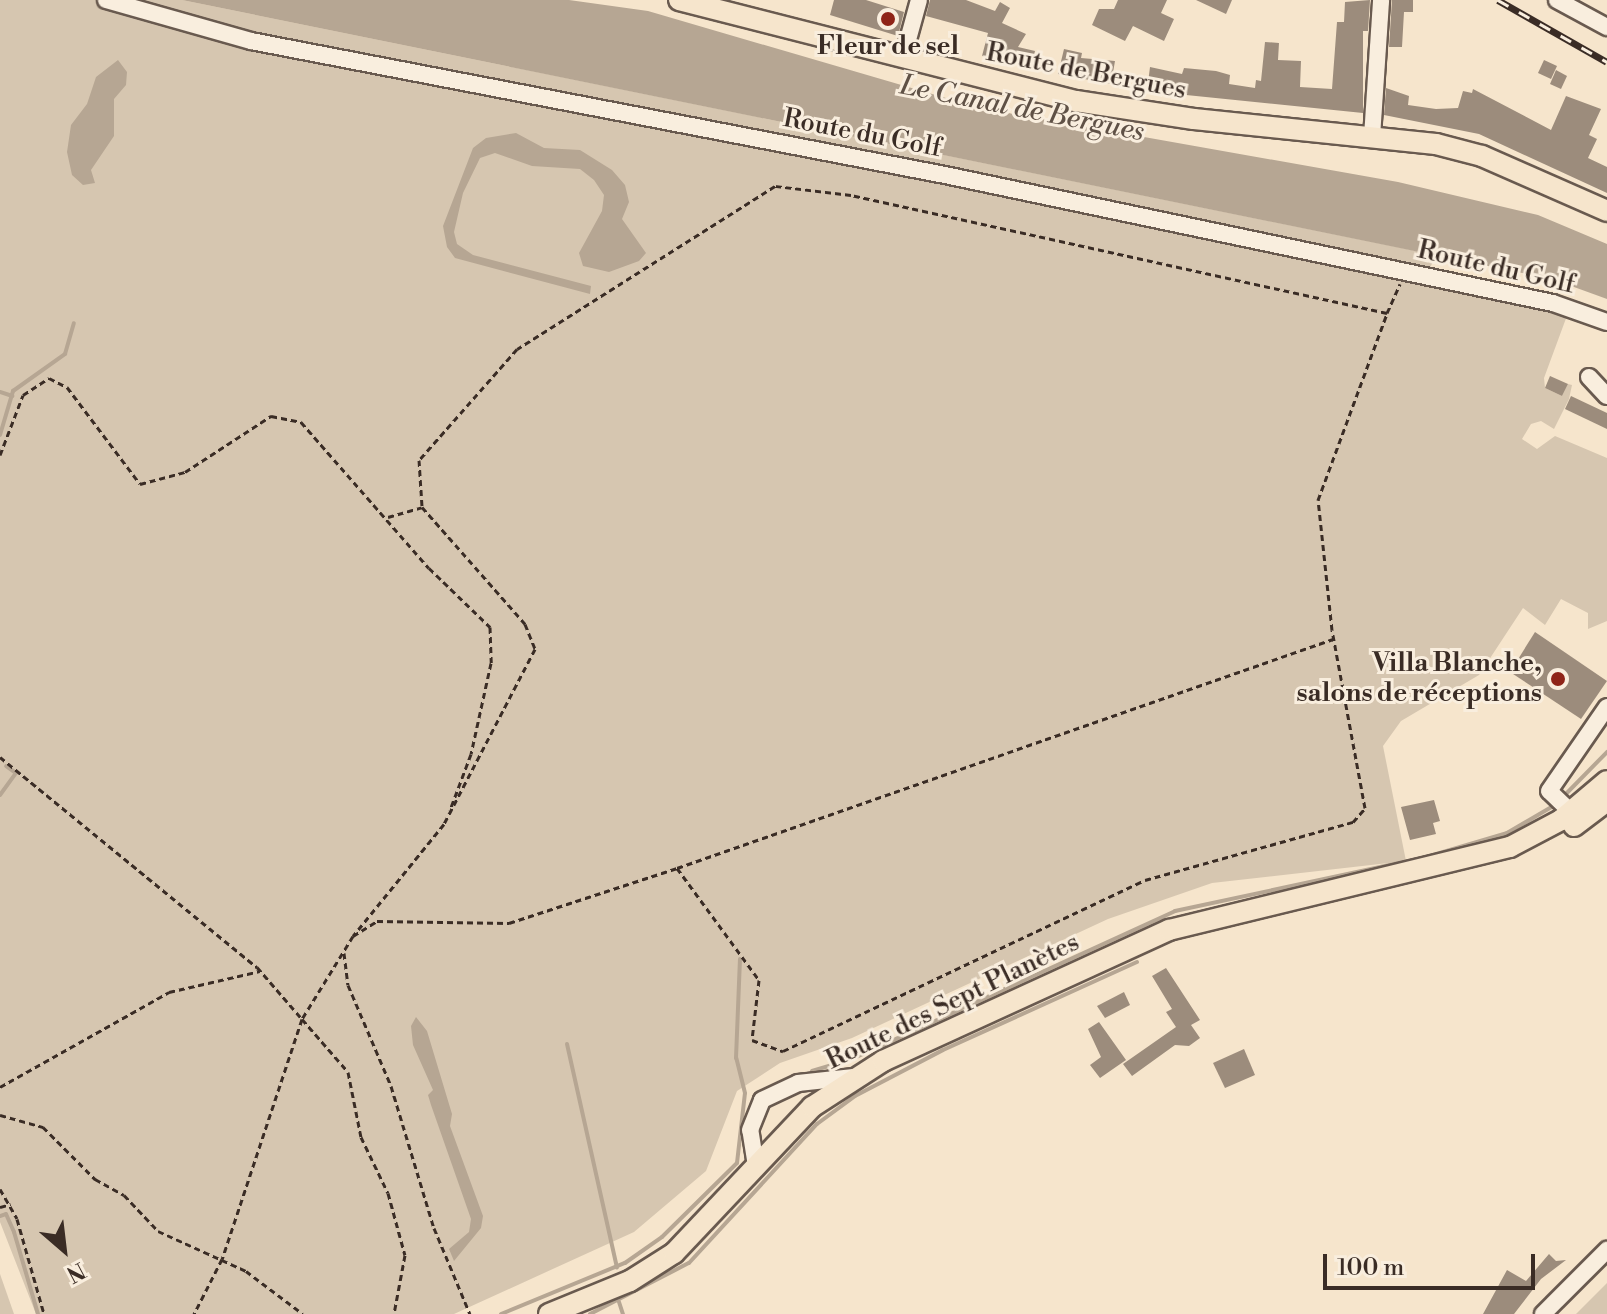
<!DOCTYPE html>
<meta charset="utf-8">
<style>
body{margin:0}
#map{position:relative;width:1607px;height:1314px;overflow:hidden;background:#f6e5cc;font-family:"Libre Bodoni",serif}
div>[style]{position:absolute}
.green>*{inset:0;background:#d6c6b0}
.water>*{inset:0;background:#b6a693}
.stream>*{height:4px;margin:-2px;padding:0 2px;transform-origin:2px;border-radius:2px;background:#b6a693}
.building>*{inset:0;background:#9c8c7c}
.path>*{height:3px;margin-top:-1.5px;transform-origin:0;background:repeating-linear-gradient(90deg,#3a2c25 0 6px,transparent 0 10px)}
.roads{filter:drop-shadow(2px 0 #695a4f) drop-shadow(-2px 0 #695a4f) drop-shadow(0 2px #695a4f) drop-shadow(0 -2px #695a4f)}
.minor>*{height:16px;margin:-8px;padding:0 8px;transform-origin:8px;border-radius:8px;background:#f9eede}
.major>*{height:20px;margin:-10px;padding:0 10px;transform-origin:10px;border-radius:10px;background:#f6e5cc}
.rail>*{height:7px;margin-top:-3.5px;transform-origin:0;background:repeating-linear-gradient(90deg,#f9eede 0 12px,#3a2c25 0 24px);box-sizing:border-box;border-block:2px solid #3a2c25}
.dots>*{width:22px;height:22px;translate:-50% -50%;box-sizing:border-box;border:4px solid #f9eede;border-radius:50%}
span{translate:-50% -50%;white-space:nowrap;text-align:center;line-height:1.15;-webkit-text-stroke:6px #f9eede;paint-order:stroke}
.poi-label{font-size:26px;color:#3a2c25;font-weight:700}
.right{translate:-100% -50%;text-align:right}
.street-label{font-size:26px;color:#3a2c25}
.water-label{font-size:28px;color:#5f5146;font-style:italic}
.north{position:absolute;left:24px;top:1210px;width:80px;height:80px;-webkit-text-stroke:6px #f9eede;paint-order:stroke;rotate:152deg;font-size:22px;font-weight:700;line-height:32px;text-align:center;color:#3a2c25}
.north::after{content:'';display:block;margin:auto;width:28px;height:36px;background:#3a2c25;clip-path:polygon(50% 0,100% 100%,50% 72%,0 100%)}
.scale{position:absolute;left:1323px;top:1254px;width:212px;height:36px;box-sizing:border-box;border:4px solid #3a2c25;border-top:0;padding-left:10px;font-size:24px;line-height:28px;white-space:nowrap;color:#3a2c25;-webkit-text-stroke:6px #f9eede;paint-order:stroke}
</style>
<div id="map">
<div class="green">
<div style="clip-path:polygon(0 0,182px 0,1436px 255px,1423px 283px,1568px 313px,1544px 378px,1545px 388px,1562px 396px,1568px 384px,1572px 385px,1569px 399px,1554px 429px,1541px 421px,1531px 424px,1522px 439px,1537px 449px,1555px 436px,1607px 458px,1607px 621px,1588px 629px,1588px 613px,1561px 599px,1545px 625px,1523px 608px,1479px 675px,1401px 721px,1383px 746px,1406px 861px,1212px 883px,1108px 919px,852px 1038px,780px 1063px,737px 1091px,706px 1171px,634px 1232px,454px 1314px,36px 1314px,0 1222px)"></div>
<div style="clip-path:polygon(0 1274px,14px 1314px,0 1314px)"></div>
<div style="clip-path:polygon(1607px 1283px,1607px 1314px,1576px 1314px)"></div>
</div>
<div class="water">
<div style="clip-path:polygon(182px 0,569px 0,648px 11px,980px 108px,1398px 182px,1538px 215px,1607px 244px,1607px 299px,1552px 279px)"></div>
<div style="clip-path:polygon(118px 60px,127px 72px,126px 85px,114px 99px,114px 136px,91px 170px,95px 183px,83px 185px,72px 175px,67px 152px,71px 125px,87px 104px,96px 77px)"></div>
<div style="clip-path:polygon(516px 133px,544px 148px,580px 150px,612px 170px,625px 185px,629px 202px,622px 219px,646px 253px,639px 261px,609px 272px,583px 266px,579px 253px,602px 211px,604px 195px,594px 180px,580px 169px,532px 166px,495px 153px,480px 158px,463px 193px,454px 232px,457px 244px,473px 255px,591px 286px,590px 294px,455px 258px,447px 247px,443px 226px,473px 148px,486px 138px)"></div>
<div style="clip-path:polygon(416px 1017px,427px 1031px,452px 1114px,450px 1126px,483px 1216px,481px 1228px,454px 1261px,449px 1249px,469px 1232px,471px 1219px,431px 1105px,428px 1095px,433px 1090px,413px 1045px,411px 1026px)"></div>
</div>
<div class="stream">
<div style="left:0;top:392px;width:13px;rotate:18deg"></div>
<div style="left:0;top:435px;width:46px;rotate:-73.5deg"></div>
<div style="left:13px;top:391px;width:64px;rotate:-35.4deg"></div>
<div style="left:65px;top:354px;width:32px;rotate:-74deg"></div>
<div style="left:0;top:795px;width:27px;rotate:-54deg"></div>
<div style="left:16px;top:773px;width:12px;rotate:-145deg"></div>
<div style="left:1561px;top:799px;width:66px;rotate:-45.6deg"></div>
<div style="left:567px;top:1044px;width:229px;rotate:77.4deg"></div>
<div style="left:812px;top:1071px;width:42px;rotate:-16.7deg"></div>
<div style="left:852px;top:1059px;width:355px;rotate:-24.6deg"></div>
<div style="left:1175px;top:911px;width:254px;rotate:-12.1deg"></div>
<div style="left:1423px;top:858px;width:88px;rotate:-16.6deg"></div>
<div style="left:1507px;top:833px;width:56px;rotate:-30.3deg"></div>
<div style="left:0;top:1216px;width:6px;rotate:-18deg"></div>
<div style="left:6px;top:1214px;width:20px;rotate:66deg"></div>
<div style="left:14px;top:1232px;width:85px;rotate:73.7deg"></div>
<div style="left:619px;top:1302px;width:13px;rotate:72deg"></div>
<div style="left:501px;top:1314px;width:134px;rotate:-22.4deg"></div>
<div style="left:625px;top:1263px;width:45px;rotate:-35.1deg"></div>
<div style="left:662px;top:1237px;width:105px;rotate:-44.6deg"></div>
<div style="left:737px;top:1163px;width:70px;rotate:-83.5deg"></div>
<div style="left:745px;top:1093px;width:36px;rotate:-104deg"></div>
<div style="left:736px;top:1058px;width:99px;rotate:-87.7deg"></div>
<div style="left:590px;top:1314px;width:111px;rotate:-27.3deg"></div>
<div style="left:689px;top:1263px;width:189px;rotate:-47.4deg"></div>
<div style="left:817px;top:1124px;width:47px;rotate:-36.4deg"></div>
<div style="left:855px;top:1096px;width:99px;rotate:-27.6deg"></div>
<div style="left:943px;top:1050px;width:213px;rotate:-24.4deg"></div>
</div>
<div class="building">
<div style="clip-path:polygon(834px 0,866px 0,904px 12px,898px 36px,830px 15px)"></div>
<div style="clip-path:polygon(930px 0,966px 0,995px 11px,1000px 2px,1010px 8px,1002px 23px,1026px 34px,1018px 47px,1035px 51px,1031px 68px,982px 56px,988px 33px,926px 16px)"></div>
<div style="clip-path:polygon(1118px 0,1167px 0,1161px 13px,1174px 19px,1164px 41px,1133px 26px,1125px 41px,1092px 25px,1099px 9px,1114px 9px)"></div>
<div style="clip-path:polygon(1196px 0,1232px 0,1226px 14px)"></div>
<div style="clip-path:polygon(1370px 0,1368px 31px,1363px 31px,1363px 113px,1147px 91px,1150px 67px,1182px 74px,1184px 68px,1216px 71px,1230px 75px,1229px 84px,1255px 88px,1256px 80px,1261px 81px,1265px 42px,1279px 43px,1278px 60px,1301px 61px,1300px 87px,1332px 89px,1337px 22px,1344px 22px,1345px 2px)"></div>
<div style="clip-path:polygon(1392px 0,1413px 0,1413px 12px,1404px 12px,1402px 47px,1389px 47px)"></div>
<div style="clip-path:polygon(1064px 49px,1082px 53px,1081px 58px,1115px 61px,1111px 84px,1058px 74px)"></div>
<div style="clip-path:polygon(1544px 60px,1557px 66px,1551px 79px,1538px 73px)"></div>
<div style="clip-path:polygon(1556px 70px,1567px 76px,1561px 89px,1550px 84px)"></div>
<div style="clip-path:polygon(1386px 88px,1409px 96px,1408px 105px,1436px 109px,1458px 108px,1463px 91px,1472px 93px,1473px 89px,1551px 130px,1566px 96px,1601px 109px,1589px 135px,1597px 139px,1588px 158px,1607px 167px,1607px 193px,1479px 134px,1384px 115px)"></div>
<div style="clip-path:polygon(1550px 376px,1568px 384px,1562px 396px,1545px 388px)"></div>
<div style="clip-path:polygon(1571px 396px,1607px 413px,1607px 429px,1565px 409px)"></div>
<div style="clip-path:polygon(1535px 632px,1607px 681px,1581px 719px,1510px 672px)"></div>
<div style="clip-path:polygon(1434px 800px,1440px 821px,1433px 823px,1436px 834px,1410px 840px,1401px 807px)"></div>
<div style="clip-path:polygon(1166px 968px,1200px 1020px,1191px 1025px,1200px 1038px,1189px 1046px,1175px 1045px,1132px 1076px,1123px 1064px,1176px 1027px,1166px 1012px,1172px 1009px,1152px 976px)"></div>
<div style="clip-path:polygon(1124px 992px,1130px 1005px,1105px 1018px,1097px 1006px)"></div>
<div style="clip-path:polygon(1099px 1022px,1126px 1060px,1100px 1078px,1090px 1065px,1101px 1057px,1088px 1029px)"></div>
<div style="clip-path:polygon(1244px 1049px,1255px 1075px,1225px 1088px,1213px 1063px)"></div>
<div style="clip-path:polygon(1549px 1254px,1556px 1261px,1566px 1260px,1541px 1279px,1514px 1314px,1483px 1314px,1507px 1270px,1526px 1281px)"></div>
</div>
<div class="path">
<div style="left:1387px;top:313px;width:32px;rotate:-66deg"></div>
<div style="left:0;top:455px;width:64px;rotate:-69deg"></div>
<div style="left:23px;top:395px;width:31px;rotate:-33deg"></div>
<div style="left:49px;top:378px;width:20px;rotate:27deg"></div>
<div style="left:67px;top:387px;width:121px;rotate:53deg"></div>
<div style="left:140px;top:484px;width:47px;rotate:-14.9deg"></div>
<div style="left:185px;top:472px;width:103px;rotate:-33.1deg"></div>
<div style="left:271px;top:416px;width:31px;rotate:11deg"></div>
<div style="left:301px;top:422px;width:194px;rotate:48.8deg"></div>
<div style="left:429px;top:568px;width:85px;rotate:44deg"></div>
<div style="left:490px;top:627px;width:36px;rotate:88deg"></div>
<div style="left:491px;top:663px;width:93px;rotate:102.4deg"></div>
<div style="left:471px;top:754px;width:60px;rotate:110.6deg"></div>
<div style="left:388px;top:517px;width:35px;rotate:-16deg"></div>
<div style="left:0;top:757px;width:332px;rotate:39.3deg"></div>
<div style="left:257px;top:967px;width:69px;rotate:49.1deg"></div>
<div style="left:302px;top:1019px;width:253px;rotate:108.4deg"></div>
<div style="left:222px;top:1259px;width:62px;rotate:117deg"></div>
<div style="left:677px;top:868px;width:695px;rotate:-19.24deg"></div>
<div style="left:353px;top:936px;width:28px;rotate:-32deg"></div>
<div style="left:377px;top:921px;width:132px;rotate:0.9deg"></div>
<div style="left:509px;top:923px;width:177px;rotate:-18.1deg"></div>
<div style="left:677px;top:868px;width:139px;rotate:53.8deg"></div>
<div style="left:759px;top:980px;width:60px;rotate:96.7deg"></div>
<div style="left:752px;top:1040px;width:33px;rotate:20deg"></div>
<div style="left:783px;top:1051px;width:400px;rotate:-25.3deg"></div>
<div style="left:1145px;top:880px;width:216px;rotate:-15.6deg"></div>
<div style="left:1353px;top:822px;width:18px;rotate:-49deg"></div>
<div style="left:1365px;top:808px;width:181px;rotate:-100.5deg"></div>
<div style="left:1332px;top:630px;width:131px;rotate:-96.1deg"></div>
<div style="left:1318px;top:500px;width:199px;rotate:-69.7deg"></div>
<div style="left:1387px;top:313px;width:549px;rotate:-167.58deg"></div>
<div style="left:851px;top:195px;width:77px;rotate:-173.2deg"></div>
<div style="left:775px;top:186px;width:305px;rotate:147.7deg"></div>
<div style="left:517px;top:349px;width:148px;rotate:131.4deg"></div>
<div style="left:419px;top:460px;width:47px;rotate:86.3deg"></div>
<div style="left:422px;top:507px;width:156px;rotate:48.6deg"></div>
<div style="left:525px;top:624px;width:27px;rotate:68deg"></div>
<div style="left:535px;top:649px;width:197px;rotate:117.5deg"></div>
<div style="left:444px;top:824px;width:144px;rotate:129.1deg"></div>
<div style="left:353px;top:936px;width:97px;rotate:121.6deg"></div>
<div style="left:302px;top:1019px;width:70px;rotate:49deg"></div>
<div style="left:348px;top:1072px;width:66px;rotate:78.7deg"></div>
<div style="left:361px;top:1137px;width:62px;rotate:64.3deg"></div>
<div style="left:388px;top:1193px;width:64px;rotate:74.7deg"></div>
<div style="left:405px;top:1255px;width:60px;rotate:100.6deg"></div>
<div style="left:344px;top:953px;width:32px;rotate:83deg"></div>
<div style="left:348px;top:985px;width:110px;rotate:66.9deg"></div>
<div style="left:391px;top:1086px;width:148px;rotate:73.2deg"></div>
<div style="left:434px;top:1228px;width:93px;rotate:67.3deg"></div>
<div style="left:0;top:1087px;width:194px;rotate:-29.3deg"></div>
<div style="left:169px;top:992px;width:93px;rotate:-13deg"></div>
<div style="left:0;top:1115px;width:45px;rotate:15.6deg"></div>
<div style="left:43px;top:1127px;width:74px;rotate:45deg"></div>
<div style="left:95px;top:1179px;width:33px;rotate:29deg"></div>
<div style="left:124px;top:1195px;width:50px;rotate:46.6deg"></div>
<div style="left:158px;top:1231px;width:97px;rotate:24.4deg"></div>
<div style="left:246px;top:1271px;width:71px;rotate:37deg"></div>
<div style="left:0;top:1189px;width:34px;rotate:60deg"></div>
<div style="left:17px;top:1219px;width:99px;rotate:74.1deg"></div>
<div style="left:0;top:1207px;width:11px;rotate:-15deg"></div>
</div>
<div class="roads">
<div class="minor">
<div style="left:106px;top:0;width:151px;rotate:15.8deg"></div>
<div style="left:251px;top:41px;width:707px;rotate:10.93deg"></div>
<div style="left:945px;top:175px;width:621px;rotate:11.89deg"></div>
<div style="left:1553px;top:303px;width:57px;rotate:19.4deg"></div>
<div style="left:1557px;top:0;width:57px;rotate:28.4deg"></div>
<div style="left:903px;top:58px;width:60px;rotate:-74.6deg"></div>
<div style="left:1372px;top:137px;width:137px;rotate:-86.2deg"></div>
<div style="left:1589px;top:377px;width:26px;rotate:47deg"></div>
<div style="left:1571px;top:812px;width:30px;rotate:-136deg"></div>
<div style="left:1549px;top:791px;width:102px;rotate:-55.4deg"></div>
<div style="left:756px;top:1166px;width:36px;rotate:-99deg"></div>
<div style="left:750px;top:1130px;width:32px;rotate:-68deg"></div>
<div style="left:762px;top:1100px;width:40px;rotate:-25deg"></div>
<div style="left:798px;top:1083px;width:56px;rotate:-6.1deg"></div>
<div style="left:1543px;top:1314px;width:91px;rotate:-45deg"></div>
</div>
<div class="major">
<div style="left:679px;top:0;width:410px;rotate:14.3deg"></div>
<div style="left:1076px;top:101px;width:119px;rotate:8.7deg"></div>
<div style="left:1194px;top:119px;width:243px;rotate:5.9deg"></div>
<div style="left:1436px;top:144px;width:48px;rotate:14.6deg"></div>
<div style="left:1482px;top:156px;width:137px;rotate:23.7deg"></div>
<div style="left:1574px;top:826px;width:41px;rotate:-37.1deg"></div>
<div style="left:549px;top:1314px;width:87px;rotate:-22.2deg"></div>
<div style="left:630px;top:1281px;width:52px;rotate:-32.5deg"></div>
<div style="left:674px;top:1253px;width:201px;rotate:-46.6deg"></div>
<div style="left:812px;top:1107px;width:85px;rotate:-32.9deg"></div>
<div style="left:883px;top:1061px;width:315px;rotate:-24.6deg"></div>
<div style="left:1169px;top:930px;width:351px;rotate:-13.7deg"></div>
<div style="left:1510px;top:847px;width:58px;rotate:-27.9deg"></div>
<div style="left:1561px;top:820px;width:60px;rotate:-40.3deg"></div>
</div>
</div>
<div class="rail">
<div style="left:1498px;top:0;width:125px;rotate:29.6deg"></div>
</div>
<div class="dots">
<div style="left:888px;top:19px;background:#8f2418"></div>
<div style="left:1558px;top:679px;background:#8f2418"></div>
</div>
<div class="poi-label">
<span style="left:888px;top:47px">Fleur de sel</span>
<span class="right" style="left:1542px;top:679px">Villa Blanche,<br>salons de réceptions</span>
</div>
<div class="street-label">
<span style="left:1086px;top:72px;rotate:11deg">Route de Bergues</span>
<span style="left:862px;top:134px;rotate:11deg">Route du Golf</span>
<span style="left:1496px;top:268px;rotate:13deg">Route du Golf</span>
<span style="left:953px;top:1002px;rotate:-26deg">Route des Sept Planètes</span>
</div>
<div class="water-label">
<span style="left:1022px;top:109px;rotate:11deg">Le Canal de Bergues</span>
</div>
<div class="north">N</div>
<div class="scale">100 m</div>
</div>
